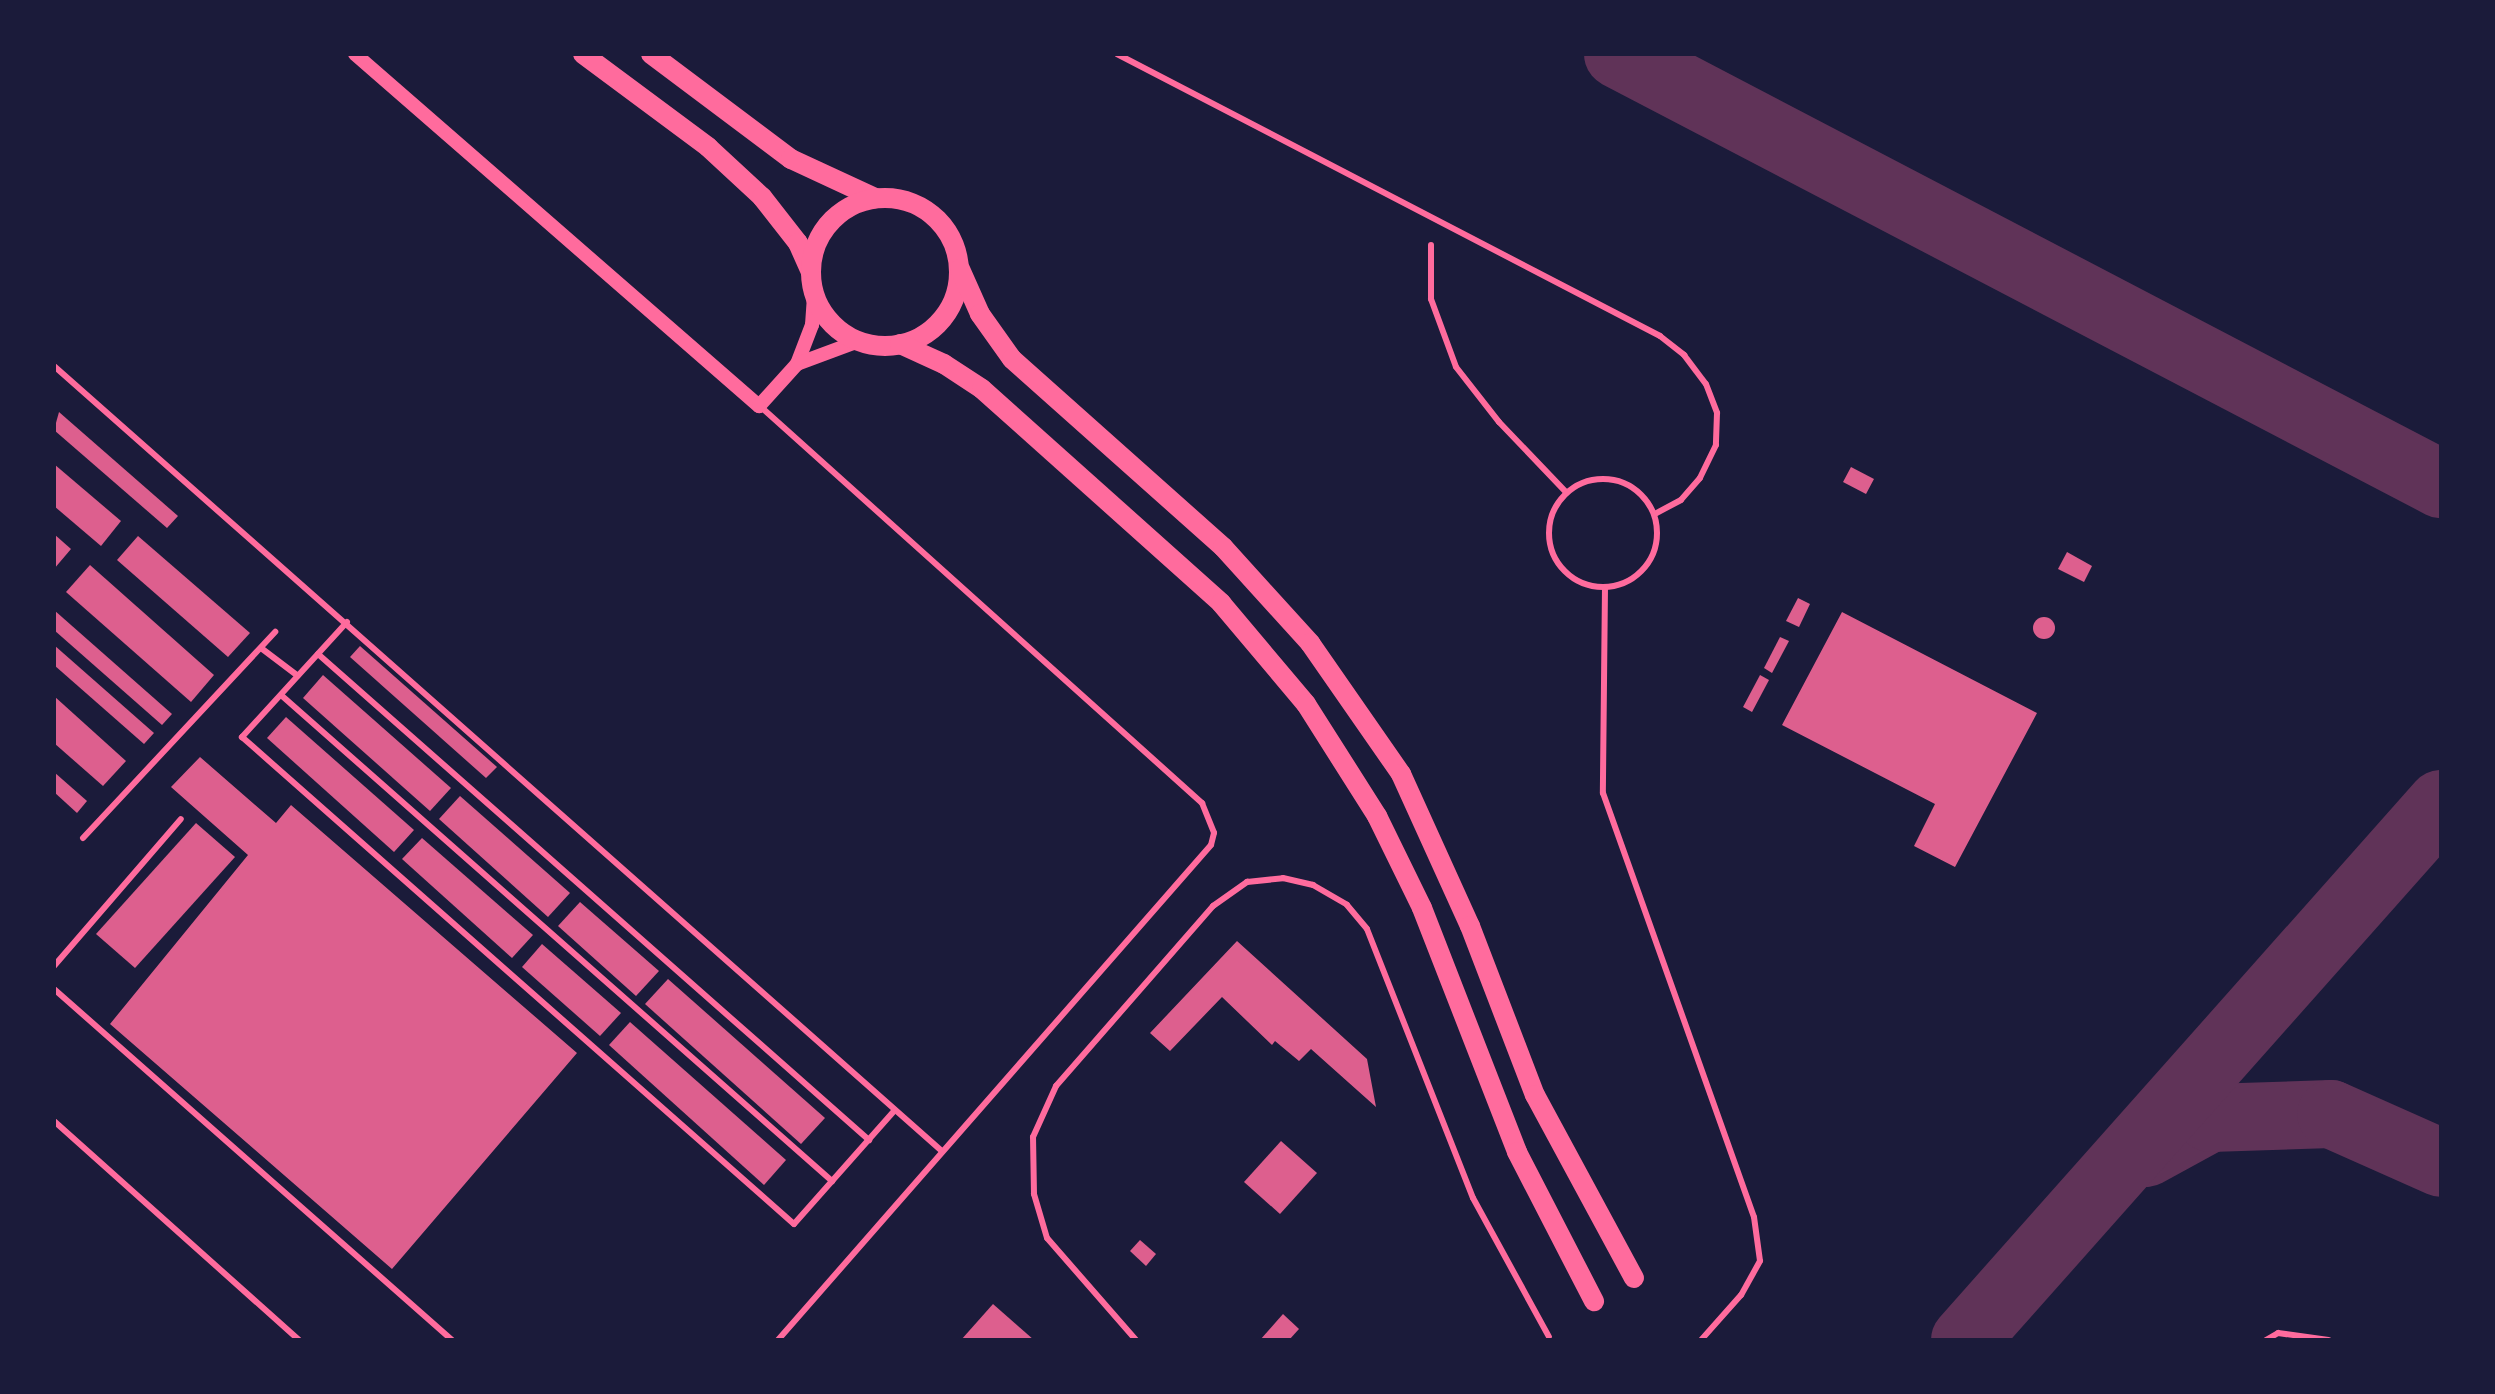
<!DOCTYPE html>
<style>
body{margin:0}
#map{position:relative;width:2495px;height:1394px;overflow:hidden;background:#1b1b3a;font-family:"Golos Text",sans-serif}
div>[style]{position:absolute}
.taxiway>*{height:68px;margin:-34px;padding:0 34px;transform-origin:34px;border-radius:34px;background:#603358}
.building>*{inset:0;background:#dd5f8e}
.round{border-radius:50%}
.service>*{height:6px;margin:-3px;padding:0 3px;transform-origin:3px;border-radius:3px;background:#ff6b9d}
.service>.ring{margin:-3px;padding:0;box-sizing:content-box;background:none;border:6px solid #ff6b9d;border-radius:50%}
.tertiary>*{height:14px;margin:-7px;padding:0 7px;transform-origin:7px;border-radius:7px;background:#ff6b9d}
.primary>*{height:20px;margin:-10px;padding:0 10px;transform-origin:10px;border-radius:10px;background:#ff6b9d}
.primary>.ring{margin:-10px;padding:0;box-sizing:content-box;background:none;border:20px solid #ff6b9d;border-radius:50%}
span{translate:-50% -50%;white-space:nowrap;text-align:center;line-height:1.15;-webkit-text-stroke:6px #1b1b3a;paint-order:stroke}
.frame{position:absolute;inset:0;border:56px solid #1b1b3a;pointer-events:none}
</style>
<div id="map">
<div class="taxiway">
<div style="left:1618px;top:54px;width:929px;rotate:27.59deg"></div>
<div style="left:2146px;top:1153px;width:73px;rotate:-28.7deg"></div>
<div style="left:2210px;top:1118px;width:121px;rotate:-1.9deg"></div>
<div style="left:2331px;top:1114px;width:120px;rotate:24deg"></div>
<div style="left:1965px;top:1340px;width:717px;rotate:-48.39deg"></div>
</div>
<div class="building">
<div style="clip-path:polygon(59px 412px,178px 516px,167px 528px,54px 430px)"></div>
<div style="clip-path:polygon(54px 464px,121px 521px,101px 546px,54px 506px)"></div>
<div style="clip-path:polygon(1851px 467px,1874px 479px,1866px 494px,1843px 482px)"></div>
<div style="clip-path:polygon(54px 534px,71px 549px,54px 569px)"></div>
<div style="clip-path:polygon(138px 536px,250px 633px,228px 657px,117px 560px)"></div>
<div style="clip-path:polygon(2067px 552px,2092px 566px,2084px 582px,2058px 569px)"></div>
<div style="clip-path:polygon(90px 565px,214px 675px,191px 702px,66px 592px)"></div>
<div style="clip-path:polygon(1798px 598px,1810px 604px,1799px 627px,1786px 621px)"></div>
<div style="clip-path:polygon(54px 610px,172px 714px,162px 725px,54px 630px)"></div>
<div style="clip-path:polygon(1842px 612px,2037px 713px,1955px 867px,1914px 846px,1935px 804px,1782px 725px)"></div>
<div class="round" style="left:2033px;top:617px;width:22px;height:22px"></div>
<div style="clip-path:polygon(1780px 637px,1789px 641px,1772px 673px,1764px 668px)"></div>
<div style="clip-path:polygon(54px 645px,154px 733px,144px 744px,54px 665px)"></div>
<div style="clip-path:polygon(360px 646px,497px 767px,486px 778px,350px 657px)"></div>
<div style="clip-path:polygon(323px 675px,451px 788px,430px 811px,303px 698px)"></div>
<div style="clip-path:polygon(1760px 675px,1769px 680px,1752px 712px,1743px 707px)"></div>
<div style="clip-path:polygon(54px 696px,126px 761px,103px 786px,54px 743px)"></div>
<div style="clip-path:polygon(286px 717px,414px 830px,394px 852px,267px 738px)"></div>
<div style="clip-path:polygon(200px 757px,276px 823px,291px 805px,577px 1053px,392px 1269px,110px 1024px,248px 855px,171px 787px)"></div>
<div style="clip-path:polygon(54px 772px,87px 801px,77px 813px,54px 792px)"></div>
<div style="clip-path:polygon(460px 796px,570px 893px,548px 917px,439px 819px)"></div>
<div style="clip-path:polygon(196px 823px,235px 857px,135px 968px,96px 934px)"></div>
<div style="clip-path:polygon(422px 838px,533px 935px,512px 958px,402px 859px)"></div>
<div style="clip-path:polygon(580px 902px,659px 971px,636px 996px,558px 926px)"></div>
<div style="clip-path:polygon(1237px 941px,1367px 1059px,1376px 1107px,1311px 1049px,1299px 1061px,1275px 1041px,1272px 1045px,1222px 997px,1170px 1051px,1150px 1033px)"></div>
<div style="clip-path:polygon(542px 944px,621px 1013px,600px 1036px,522px 967px)"></div>
<div style="clip-path:polygon(668px 979px,825px 1118px,801px 1144px,645px 1004px)"></div>
<div style="clip-path:polygon(630px 1022px,786px 1160px,764px 1185px,609px 1045px)"></div>
<div style="clip-path:polygon(1281px 1141px,1317px 1173px,1280px 1214px,1244px 1182px)"></div>
<div style="clip-path:polygon(1140px 1240px,1156px 1254px,1146px 1266px,1130px 1251px)"></div>
<div style="clip-path:polygon(993px 1304px,1034px 1340px,961px 1340px)"></div>
<div style="clip-path:polygon(1283px 1314px,1299px 1329px,1289px 1340px,1260px 1340px)"></div>
</div>
<div class="service">
<div style="left:1117px;top:54px;width:612px;rotate:27.44deg"></div>
<div style="left:1660px;top:336px;width:31px;rotate:38deg"></div>
<div style="left:1684px;top:355px;width:36px;rotate:53deg"></div>
<div style="left:1706px;top:384px;width:31px;rotate:69deg"></div>
<div style="left:1717px;top:413px;width:32px;rotate:92deg"></div>
<div style="left:1716px;top:445px;width:37px;rotate:116deg"></div>
<div style="left:1700px;top:478px;width:29px;rotate:131deg"></div>
<div style="left:1681px;top:500px;width:30px;rotate:152deg"></div>
<div style="left:1431px;top:245px;width:54px;rotate:90deg"></div>
<div style="left:1431px;top:299px;width:72px;rotate:69.8deg"></div>
<div style="left:1456px;top:367px;width:70px;rotate:52deg"></div>
<div style="left:1499px;top:422px;width:97px;rotate:46.3deg"></div>
<div style="left:54px;top:366px;width:1185px;rotate:41.48deg"></div>
<div style="left:761px;top:407px;width:593px;rotate:41.92deg"></div>
<div style="left:1202px;top:803px;width:32px;rotate:68deg"></div>
<div style="left:1214px;top:833px;width:12px;rotate:104deg"></div>
<div style="left:1211px;top:845px;width:658px;rotate:131.18deg"></div>
<div class="ring" style="left:1549px;top:479px;width:102px;height:102px"></div>
<div style="left:1605px;top:587px;width:206px;rotate:90.6deg"></div>
<div style="left:1603px;top:793px;width:450px;rotate:70.4deg"></div>
<div style="left:1754px;top:1217px;width:44px;rotate:82.2deg"></div>
<div style="left:1760px;top:1261px;width:39px;rotate:119deg"></div>
<div style="left:1741px;top:1295px;width:60px;rotate:131.6deg"></div>
<div style="left:347px;top:622px;width:156px;rotate:132.4deg"></div>
<div style="left:242px;top:737px;width:736px;rotate:41.42deg"></div>
<div style="left:794px;top:1224px;width:152px;rotate:-48.5deg"></div>
<div style="left:261px;top:648px;width:46px;rotate:37.1deg"></div>
<div style="left:318px;top:654px;width:735px;rotate:41.41deg"></div>
<div style="left:281px;top:695px;width:735px;rotate:41.41deg"></div>
<div style="left:83px;top:838px;width:282px;rotate:-47deg"></div>
<div style="left:54px;top:966px;width:194px;rotate:-49.2deg"></div>
<div style="left:54px;top:989px;width:531px;rotate:41.41deg"></div>
<div style="left:54px;top:1121px;width:329px;rotate:41.8deg"></div>
<div style="left:1136px;top:1340px;width:135px;rotate:-131.1deg"></div>
<div style="left:1047px;top:1238px;width:46px;rotate:-106.5deg"></div>
<div style="left:1034px;top:1194px;width:57px;rotate:-91deg"></div>
<div style="left:1033px;top:1137px;width:56px;rotate:-65.7deg"></div>
<div style="left:1056px;top:1086px;width:239px;rotate:-48.9deg"></div>
<div style="left:1213px;top:906px;width:42px;rotate:-35.2deg"></div>
<div style="left:1247px;top:882px;width:36px;rotate:-6deg"></div>
<div style="left:1283px;top:878px;width:31px;rotate:13deg"></div>
<div style="left:1313px;top:885px;width:39px;rotate:30deg"></div>
<div style="left:1347px;top:905px;width:31px;rotate:50deg"></div>
<div style="left:1367px;top:929px;width:289px;rotate:68.5deg"></div>
<div style="left:1473px;top:1198px;width:158px;rotate:61.3deg"></div>
<div style="left:2266px;top:1340px;width:14px;rotate:-30deg"></div>
<div style="left:2278px;top:1333px;width:51px;rotate:7.8deg"></div>
</div>
<div class="tertiary">
<div style="left:355px;top:54px;width:536px;rotate:41.07deg"></div>
<div style="left:759px;top:406px;width:57px;rotate:-47.9deg"></div>
<div style="left:797px;top:364px;width:42px;rotate:-69deg"></div>
<div style="left:812px;top:325px;width:32px;rotate:-86deg"></div>
<div style="left:797px;top:364px;width:66px;rotate:-20.4deg"></div>
</div>
<div class="primary">
<div style="left:583px;top:54px;width:156px;rotate:36.6deg"></div>
<div style="left:708px;top:147px;width:74px;rotate:42.8deg"></div>
<div style="left:762px;top:197px;width:58px;rotate:52deg"></div>
<div style="left:798px;top:243px;width:32px;rotate:66deg"></div>
<div style="left:651px;top:54px;width:175px;rotate:36.9deg"></div>
<div style="left:791px;top:159px;width:93px;rotate:24.9deg"></div>
<div class="ring" style="left:811px;top:198px;width:128px;height:128px"></div>
<div style="left:960px;top:269px;width:49px;rotate:66deg"></div>
<div style="left:980px;top:314px;width:55px;rotate:54.6deg"></div>
<div style="left:1012px;top:359px;width:283px;rotate:41.7deg"></div>
<div style="left:1223px;top:547px;width:130px;rotate:47.8deg"></div>
<div style="left:1310px;top:643px;width:160px;rotate:55.2deg"></div>
<div style="left:1401px;top:774px;width:167px;rotate:65.6deg"></div>
<div style="left:1470px;top:926px;width:181px;rotate:69deg"></div>
<div style="left:1535px;top:1095px;width:208px;rotate:61.6deg"></div>
<div style="left:900px;top:344px;width:48px;rotate:24.4deg"></div>
<div style="left:944px;top:364px;width:45px;rotate:33.3deg"></div>
<div style="left:982px;top:389px;width:321px;rotate:41.8deg"></div>
<div style="left:1221px;top:603px;width:132px;rotate:49.9deg"></div>
<div style="left:1306px;top:704px;width:133px;rotate:57.6deg"></div>
<div style="left:1377px;top:816px;width:102px;rotate:63.9deg"></div>
<div style="left:1422px;top:908px;width:262px;rotate:68.7deg"></div>
<div style="left:1517px;top:1152px;width:168px;rotate:62.7deg"></div>
</div>
<div class="frame"></div>
</div>
